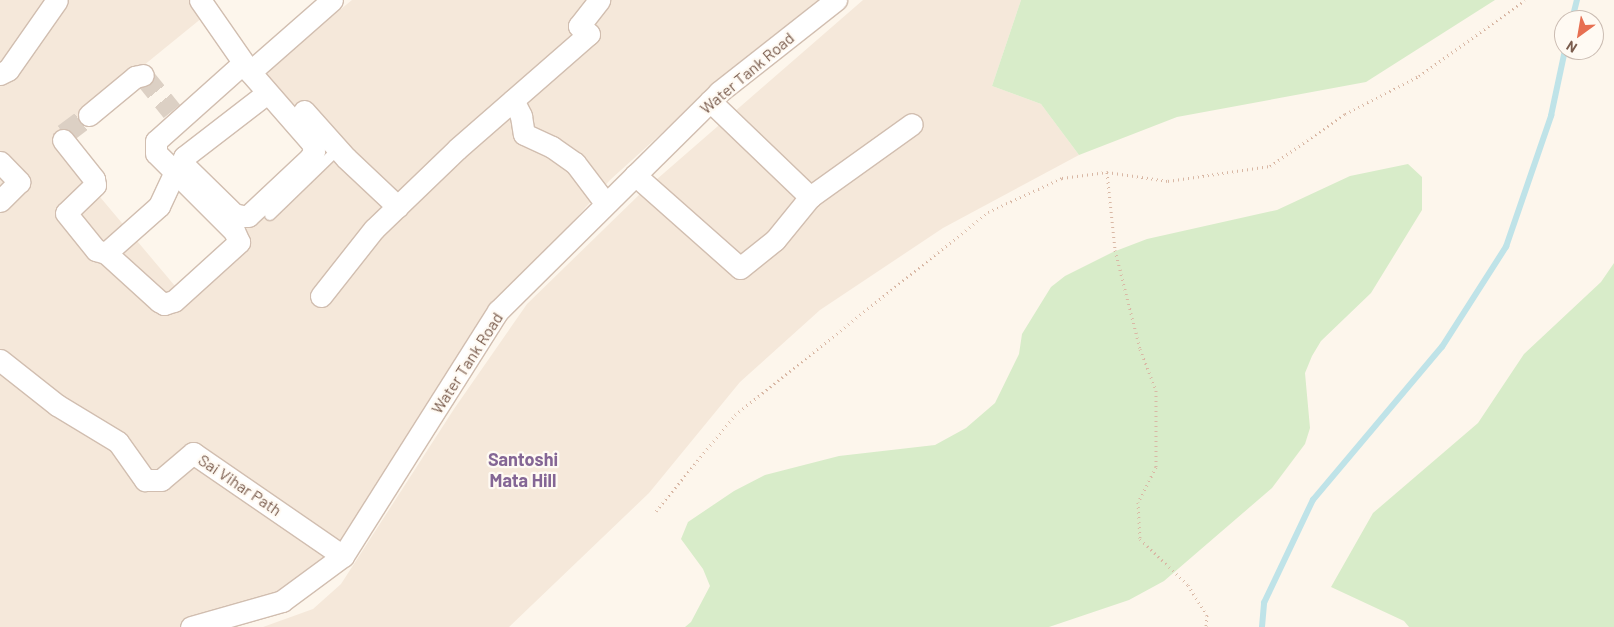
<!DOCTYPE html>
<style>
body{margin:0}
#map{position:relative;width:1614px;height:627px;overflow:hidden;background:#fdf6ec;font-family:Barlow,sans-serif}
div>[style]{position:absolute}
.residential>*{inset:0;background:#f5e8da}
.green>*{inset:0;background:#d8ecc9}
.stream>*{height:5.5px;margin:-2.75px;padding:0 2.75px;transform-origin:2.75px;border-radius:2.75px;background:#bfe3e8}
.street-tunnel>*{height:21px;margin-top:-10.5px;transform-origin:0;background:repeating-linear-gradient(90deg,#dcd0c4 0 21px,transparent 0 32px)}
.path>*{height:3px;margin-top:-1.5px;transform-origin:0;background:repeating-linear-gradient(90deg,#d9b8a5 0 1px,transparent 0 5px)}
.roads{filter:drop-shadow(1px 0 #d1beb0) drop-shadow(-1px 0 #d1beb0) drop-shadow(0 1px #d1beb0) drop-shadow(0 -1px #d1beb0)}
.lane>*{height:10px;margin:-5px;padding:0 5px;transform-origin:5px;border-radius:5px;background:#fff}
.street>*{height:21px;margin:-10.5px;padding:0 10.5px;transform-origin:10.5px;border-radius:10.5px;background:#fff}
span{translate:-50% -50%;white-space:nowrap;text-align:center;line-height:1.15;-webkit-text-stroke:4.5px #fffaf3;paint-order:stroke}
.street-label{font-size:16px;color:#7a5c4d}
.neighbourhood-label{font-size:18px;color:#846695;font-weight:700}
.north{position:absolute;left:1554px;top:10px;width:50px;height:50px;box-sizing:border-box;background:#fffaf3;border:1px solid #cabbb1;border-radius:50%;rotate:212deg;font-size:14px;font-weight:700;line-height:20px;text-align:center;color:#7a5c4d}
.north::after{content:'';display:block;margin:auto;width:18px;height:22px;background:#e76f51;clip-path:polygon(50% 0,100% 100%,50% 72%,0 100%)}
</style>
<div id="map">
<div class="residential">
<div style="clip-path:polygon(0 0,198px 0,208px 13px,52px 140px,175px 286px,236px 235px,324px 150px,258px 77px,352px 0,829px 0,737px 65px,610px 180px,505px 298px,319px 575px,189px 627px,0 627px)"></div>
<div style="clip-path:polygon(863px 0,1021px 0,992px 86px,1041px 104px,1079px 155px,943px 228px,820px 310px,740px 382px,649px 493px,509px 627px,263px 627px,313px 609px,341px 584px,454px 409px,527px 304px,641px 193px)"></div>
</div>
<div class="green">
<div style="clip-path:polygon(1021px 0,1495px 0,1366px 82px,1177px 117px,1079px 155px,1041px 104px,992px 86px)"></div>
<div style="clip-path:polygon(1408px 164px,1422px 177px,1422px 210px,1371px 293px,1321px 341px,1312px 356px,1305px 373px,1310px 428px,1305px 444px,1272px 488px,1164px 581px,1129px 600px,1049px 627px,685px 627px,691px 622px,710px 586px,703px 569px,681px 539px,688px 522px,734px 491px,765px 475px,839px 456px,935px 445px,966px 428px,995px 403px,1019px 354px,1022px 334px,1051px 287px,1065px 276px,1113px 252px,1147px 239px,1277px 210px,1350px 176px)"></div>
<div style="clip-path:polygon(1614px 263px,1614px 627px,1409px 627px,1404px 621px,1331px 587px,1373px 513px,1478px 423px,1524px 354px,1601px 282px)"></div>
</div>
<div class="stream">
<div style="left:1572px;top:20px;width:21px;rotate:-76deg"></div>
<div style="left:1262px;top:627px;width:24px;rotate:-85deg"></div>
<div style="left:1264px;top:603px;width:114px;rotate:-64.6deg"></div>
<div style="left:1313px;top:500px;width:200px;rotate:-49.9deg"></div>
<div style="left:1442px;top:347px;width:119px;rotate:-57.4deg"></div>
<div style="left:1506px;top:247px;width:139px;rotate:-71deg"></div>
<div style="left:1551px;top:116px;width:67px;rotate:-78deg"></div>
</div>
<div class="street-tunnel">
<div style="left:143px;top:75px;width:46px;rotate:51.1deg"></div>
<div style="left:63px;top:140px;width:6px;rotate:-81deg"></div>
<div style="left:64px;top:134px;width:31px;rotate:-37deg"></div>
</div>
<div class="path">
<div style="left:1107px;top:172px;width:78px;rotate:84.1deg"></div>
<div style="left:1115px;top:250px;width:102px;rotate:75.8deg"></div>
<div style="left:1140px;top:349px;width:44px;rotate:68.7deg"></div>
<div style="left:1156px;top:390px;width:77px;rotate:90deg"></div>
<div style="left:1156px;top:467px;width:39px;rotate:117deg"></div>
<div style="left:1138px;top:502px;width:37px;rotate:87deg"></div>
<div style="left:1140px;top:539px;width:66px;rotate:43.8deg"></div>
<div style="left:1188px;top:585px;width:36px;rotate:58deg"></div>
<div style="left:1207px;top:615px;width:12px;rotate:95deg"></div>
<div style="left:656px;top:511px;width:124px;rotate:-50.5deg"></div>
<div style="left:735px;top:415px;width:324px;rotate:-38.7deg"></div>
<div style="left:988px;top:212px;width:81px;rotate:-24.7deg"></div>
<div style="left:1062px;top:178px;width:45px;rotate:-7.6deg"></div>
<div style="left:1107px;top:172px;width:62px;rotate:8.4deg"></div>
<div style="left:1168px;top:181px;width:103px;rotate:-8.4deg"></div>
<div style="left:1270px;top:166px;width:91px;rotate:-34.7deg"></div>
<div style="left:1345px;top:114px;width:83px;rotate:-27.2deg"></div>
<div style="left:1419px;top:76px;width:130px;rotate:-35.6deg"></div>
</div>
<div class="roads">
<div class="lane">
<div style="left:270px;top:215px;width:95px;rotate:-44.1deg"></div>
</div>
<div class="street">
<div style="left:200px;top:0;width:88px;rotate:55.2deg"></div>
<div style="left:250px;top:72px;width:109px;rotate:-41.3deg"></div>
<div style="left:250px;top:72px;width:94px;rotate:48.9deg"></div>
<div style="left:312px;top:143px;width:8px;rotate:76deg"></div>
<div style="left:314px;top:151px;width:8px;rotate:120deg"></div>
<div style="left:310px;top:158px;width:85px;rotate:136.9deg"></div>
<div style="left:248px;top:216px;width:6px;rotate:180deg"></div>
<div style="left:242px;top:216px;width:8px;rotate:-166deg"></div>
<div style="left:234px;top:214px;width:69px;rotate:-135.6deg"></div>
<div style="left:185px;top:166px;width:9px;rotate:-96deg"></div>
<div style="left:184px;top:157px;width:105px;rotate:-37.6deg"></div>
<div style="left:0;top:74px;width:9px;rotate:-27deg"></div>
<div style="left:8px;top:70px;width:85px;rotate:-55deg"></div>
<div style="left:513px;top:100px;width:18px;rotate:63deg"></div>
<div style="left:521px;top:116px;width:18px;rotate:81deg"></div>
<div style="left:524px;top:134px;width:31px;rotate:25deg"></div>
<div style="left:552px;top:147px;width:28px;rotate:35deg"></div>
<div style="left:575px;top:163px;width:51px;rotate:52.9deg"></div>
<div style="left:710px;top:101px;width:139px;rotate:43.8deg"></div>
<div style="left:304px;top:111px;width:63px;rotate:48.2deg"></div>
<div style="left:346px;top:158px;width:71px;rotate:43.3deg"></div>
<div style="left:89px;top:115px;width:60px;rotate:-39.6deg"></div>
<div style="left:135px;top:77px;width:8px;rotate:-14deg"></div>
<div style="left:63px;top:140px;width:50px;rotate:51.5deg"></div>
<div style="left:94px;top:179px;width:6px;rotate:81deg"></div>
<div style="left:95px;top:185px;width:40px;rotate:136deg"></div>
<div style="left:66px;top:213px;width:48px;rotate:51deg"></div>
<div style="left:96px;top:250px;width:10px;rotate:17deg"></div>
<div style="left:106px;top:253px;width:72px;rotate:42.2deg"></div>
<div style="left:159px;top:301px;width:6px;rotate:31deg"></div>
<div style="left:164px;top:304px;width:10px;rotate:-17deg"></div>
<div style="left:174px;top:301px;width:88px;rotate:-42.2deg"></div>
<div style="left:239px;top:242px;width:12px;rotate:-114deg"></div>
<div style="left:234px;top:231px;width:110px;rotate:-135deg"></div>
<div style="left:156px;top:153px;width:12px;rotate:-90deg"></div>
<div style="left:156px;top:141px;width:115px;rotate:-41.8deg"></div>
<div style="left:0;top:162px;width:28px;rotate:46deg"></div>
<div style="left:19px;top:182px;width:27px;rotate:135deg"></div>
<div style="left:635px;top:175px;width:140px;rotate:41.5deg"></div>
<div style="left:740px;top:268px;width:45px;rotate:-38.7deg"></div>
<div style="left:775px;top:240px;width:55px;rotate:-50.9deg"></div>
<div style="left:810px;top:197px;width:125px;rotate:-35.6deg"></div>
<div style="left:106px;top:253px;width:71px;rotate:-41.6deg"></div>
<div style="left:159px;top:206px;width:35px;rotate:-65deg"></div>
<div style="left:321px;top:296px;width:85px;rotate:-51.7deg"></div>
<div style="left:374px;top:229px;width:115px;rotate:-43.9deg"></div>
<div style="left:457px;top:149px;width:175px;rotate:-41.1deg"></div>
<div style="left:589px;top:34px;width:13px;rotate:-141deg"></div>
<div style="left:579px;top:26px;width:33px;rotate:-52deg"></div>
<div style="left:0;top:360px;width:73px;rotate:38.3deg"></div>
<div style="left:57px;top:405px;width:71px;rotate:31.2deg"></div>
<div style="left:118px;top:442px;width:47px;rotate:54.6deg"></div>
<div style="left:145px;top:480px;width:16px"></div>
<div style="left:161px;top:480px;width:42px;rotate:-40.2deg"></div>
<div style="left:193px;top:453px;width:182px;rotate:34.5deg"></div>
<div style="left:191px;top:627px;width:95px;rotate:-15.9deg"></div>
<div style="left:282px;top:601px;width:76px;rotate:-36.4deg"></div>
<div style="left:343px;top:556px;width:290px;rotate:-57.7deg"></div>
<div style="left:498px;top:311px;width:311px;rotate:-44.7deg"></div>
<div style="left:719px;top:92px;width:149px;rotate:-38.2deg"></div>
</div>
</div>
<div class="street-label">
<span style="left:747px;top:73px;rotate:-40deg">Water Tank Road</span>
<span style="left:467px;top:363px;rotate:-57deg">Water Tank Road</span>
<span style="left:240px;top:485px;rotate:34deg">Sai Vihar Path</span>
</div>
<div class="neighbourhood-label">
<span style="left:523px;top:470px">Santoshi<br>Mata Hill</span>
</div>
<div class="north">N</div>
</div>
